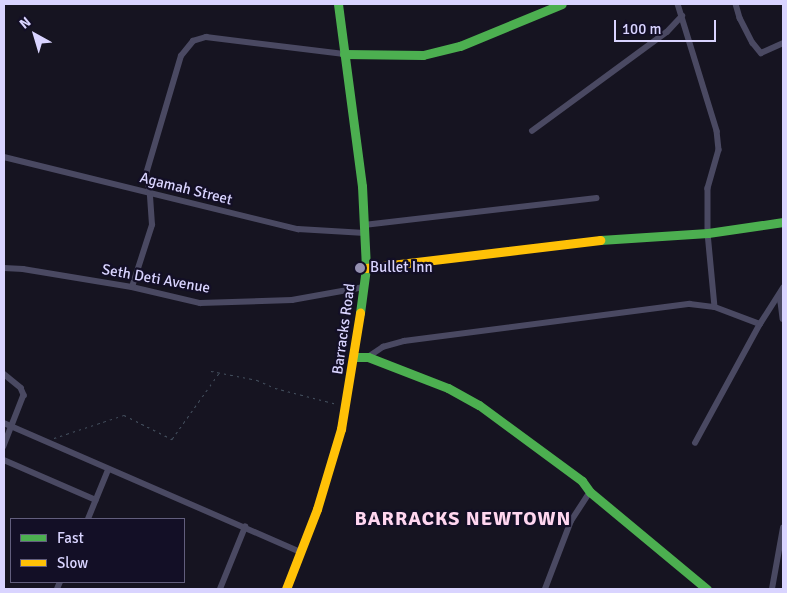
<!DOCTYPE html>
<style>
body{margin:0}
#map{position:relative;width:787px;height:593px;overflow:hidden;background:#161421;font-family:Signika,sans-serif}
div>[style]{position:absolute}
.path>*{height:1px;margin-top:-0.5px;transform-origin:0;background:repeating-linear-gradient(90deg,#44505f 0 2.5px,transparent 0 6.5px)}
.street>*{height:5.5px;margin:-2.75px;padding:0 2.75px;transform-origin:2.75px;border-radius:2.75px;background:#4a4962}
.fast>*{height:9px;margin:-4.5px;padding:0 4.5px;transform-origin:4.5px;border-radius:4.5px;background:#4caf50}
.slow>*{height:9px;margin:-4.5px;padding:0 4.5px;transform-origin:4.5px;border-radius:4.5px;background:#ffc107}
.dots>*{width:14px;height:14px;translate:-50% -50%;box-sizing:border-box;border:2px solid #130f26;border-radius:50%}
span{translate:-50% -50%;white-space:nowrap;text-align:center;line-height:1.15;-webkit-text-stroke:4.5px #130f26;paint-order:stroke}
.street-label{font-size:15px;color:#d9d4ff}
.poi-label{font-size:15px;color:#d9d4ff}
.left{translate:0 -50%;text-align:left}
.district-label{font-size:20px;color:#ffd6f0;font-weight:700;letter-spacing:1px}
.frame{position:absolute;inset:0;border:5px solid #d9d4ff;pointer-events:none}
.legend{position:absolute;left:10px;top:518px;width:175px;height:65px;box-sizing:border-box;background:#130f26;border:1px solid #625e7d;margin:0;padding:6px 9px;list-style:none;font-size:15px;color:#d9d4ff}
.legend li{display:flex;align-items:center;gap:10px;height:25px}
.legend b{width:25px;border:1px solid #625e7d}
.north{position:absolute;left:10px;top:10px;width:50px;height:50px;-webkit-text-stroke:4px #130f26;paint-order:stroke;rotate:321deg;font-size:14px;font-weight:700;line-height:20px;text-align:center;color:#d9d4ff}
.north::after{content:'';display:block;margin:auto;width:18px;height:22px;background:#d9d4ff;clip-path:polygon(50% 0,100% 100%,50% 72%,0 100%)}
.scale{position:absolute;left:614px;top:20px;width:102px;height:22px;box-sizing:border-box;border:2px solid #d9d4ff;border-top:0;padding-left:6px;font-size:15px;line-height:18px;white-space:nowrap;color:#d9d4ff;-webkit-text-stroke:4px #130f26;paint-order:stroke}
</style>
<div id="map">
<div class="path">
<div style="left:211px;top:371px;width:47px;rotate:11.1deg"></div>
<div style="left:257px;top:380px;width:20px;rotate:24deg"></div>
<div style="left:275px;top:388px;width:64px;rotate:14.5deg"></div>
<div style="left:54px;top:438px;width:74px;rotate:-18.2deg"></div>
<div style="left:124px;top:415px;width:54px;rotate:26.6deg"></div>
<div style="left:172px;top:439px;width:81px;rotate:-54.5deg"></div>
</div>
<div class="street">
<div style="left:678px;top:4px;width:133px;rotate:72.9deg"></div>
<div style="left:717px;top:131px;width:19px;rotate:84deg"></div>
<div style="left:719px;top:150px;width:40px;rotate:106deg"></div>
<div style="left:708px;top:188px;width:45px;rotate:90deg"></div>
<div style="left:708px;top:233px;width:74px;rotate:84.6deg"></div>
<div style="left:736px;top:4px;width:15px;rotate:74deg"></div>
<div style="left:740px;top:18px;width:28px;rotate:63deg"></div>
<div style="left:753px;top:43px;width:13px;rotate:51deg"></div>
<div style="left:761px;top:53px;width:24px;rotate:-24deg"></div>
<div style="left:532px;top:131px;width:167px;rotate:-36.3deg"></div>
<div style="left:667px;top:32px;width:22px;rotate:-47deg"></div>
<div style="left:4px;top:157px;width:303px;rotate:13.8deg"></div>
<div style="left:298px;top:229px;width:67px;rotate:3.4deg"></div>
<div style="left:364px;top:225px;width:234px;rotate:-6.6deg"></div>
<div style="left:4px;top:268px;width:19px;rotate:3deg"></div>
<div style="left:23px;top:269px;width:110px;rotate:9.4deg"></div>
<div style="left:132px;top:287px;width:70px;rotate:13.2deg"></div>
<div style="left:200px;top:303px;width:92px;rotate:-1.9deg"></div>
<div style="left:292px;top:300px;width:73px;rotate:-10.2deg"></div>
<div style="left:132px;top:287px;width:65px;rotate:-72.1deg"></div>
<div style="left:152px;top:225px;width:32px;rotate:-94deg"></div>
<div style="left:150px;top:193px;width:19px;rotate:-102deg"></div>
<div style="left:146px;top:174px;width:123px;rotate:-73.5deg"></div>
<div style="left:181px;top:56px;width:19px;rotate:-51deg"></div>
<div style="left:193px;top:41px;width:14px;rotate:-17deg"></div>
<div style="left:206px;top:37px;width:139px;rotate:7deg"></div>
<div style="left:783px;top:291px;width:11px;rotate:100deg"></div>
<div style="left:781px;top:302px;width:17px;rotate:83deg"></div>
<div style="left:368px;top:357px;width:18px;rotate:-34deg"></div>
<div style="left:383px;top:347px;width:22px;rotate:-16deg"></div>
<div style="left:404px;top:341px;width:288px;rotate:-7.4deg"></div>
<div style="left:690px;top:304px;width:25px;rotate:7deg"></div>
<div style="left:715px;top:307px;width:48px;rotate:20.7deg"></div>
<div style="left:4px;top:374px;width:22px;rotate:39deg"></div>
<div style="left:21px;top:388px;width:8px;rotate:67deg"></div>
<div style="left:24px;top:395px;width:55px;rotate:111.4deg"></div>
<div style="left:4px;top:423px;width:323px;rotate:23.5deg"></div>
<div style="left:695px;top:443px;width:136px;rotate:-61.4deg"></div>
<div style="left:760px;top:324px;width:43px;rotate:-57.4deg"></div>
<div style="left:4px;top:460px;width:100px;rotate:23.5deg"></div>
<div style="left:88px;top:519px;width:53px;rotate:-67.8deg"></div>
<div style="left:57px;top:589px;width:8px;rotate:-67deg"></div>
<div style="left:220px;top:589px;width:67px;rotate:-68deg"></div>
<div style="left:545px;top:589px;width:73px;rotate:-69.1deg"></div>
<div style="left:571px;top:521px;width:35px;rotate:-57deg"></div>
<div style="left:772px;top:589px;width:62px;rotate:-79.8deg"></div>
</div>
<div class="fast">
<div style="left:338px;top:4px;width:184px;rotate:82.5deg"></div>
<div style="left:362px;top:186px;width:82px;rotate:87.2deg"></div>
<div style="left:366px;top:268px;width:45px;rotate:97.6deg"></div>
<div style="left:344px;top:54px;width:79px;rotate:0.7deg"></div>
<div style="left:423px;top:55px;width:38px;rotate:-14deg"></div>
<div style="left:460px;top:46px;width:110px;rotate:-22.4deg"></div>
<div style="left:600px;top:240px;width:108px;rotate:-3.7deg"></div>
<div style="left:708px;top:233px;width:76px;rotate:-8.3deg"></div>
<div style="left:354px;top:357px;width:14px"></div>
<div style="left:368px;top:357px;width:86px;rotate:21.2deg"></div>
<div style="left:448px;top:388px;width:35px;rotate:29deg"></div>
<div style="left:479px;top:405px;width:128px;rotate:36.4deg"></div>
<div style="left:582px;top:481px;width:14px;rotate:54deg"></div>
<div style="left:590px;top:492px;width:152px;rotate:39.7deg"></div>
</div>
<div class="slow">
<div style="left:366px;top:268px;width:236px;rotate:-6.8deg"></div>
<div style="left:286px;top:589px;width:86px;rotate:-68.8deg"></div>
<div style="left:317px;top:509px;width:84px;rotate:-73.3deg"></div>
<div style="left:341px;top:429px;width:118px;rotate:-80.7deg"></div>
</div>
<div class="dots">
<div style="left:360px;top:268px;background:#9591b1"></div>
</div>
<div class="street-label">
<span style="left:186px;top:189px;rotate:14deg">Agamah Street</span>
<span style="left:156px;top:279px;rotate:10deg">Seth Deti Avenue</span>
<span style="left:344px;top:329px;rotate:-82deg">Barracks Road</span>
</div>
<div class="poi-label">
<span class="left" style="left:370px;top:268px">Bullet Inn</span>
</div>
<div class="district-label">
<span style="left:463px;top:518px">BARRACKS NEWTOWN</span>
</div>
<div class="frame"></div>
<ul class="legend">
<li><b style="height:6px;background:#4caf50"></b>Fast</li>
<li><b style="height:6px;background:#ffc107"></b>Slow</li>
</ul>
<div class="north">N</div>
<div class="scale">100 m</div>
</div>
